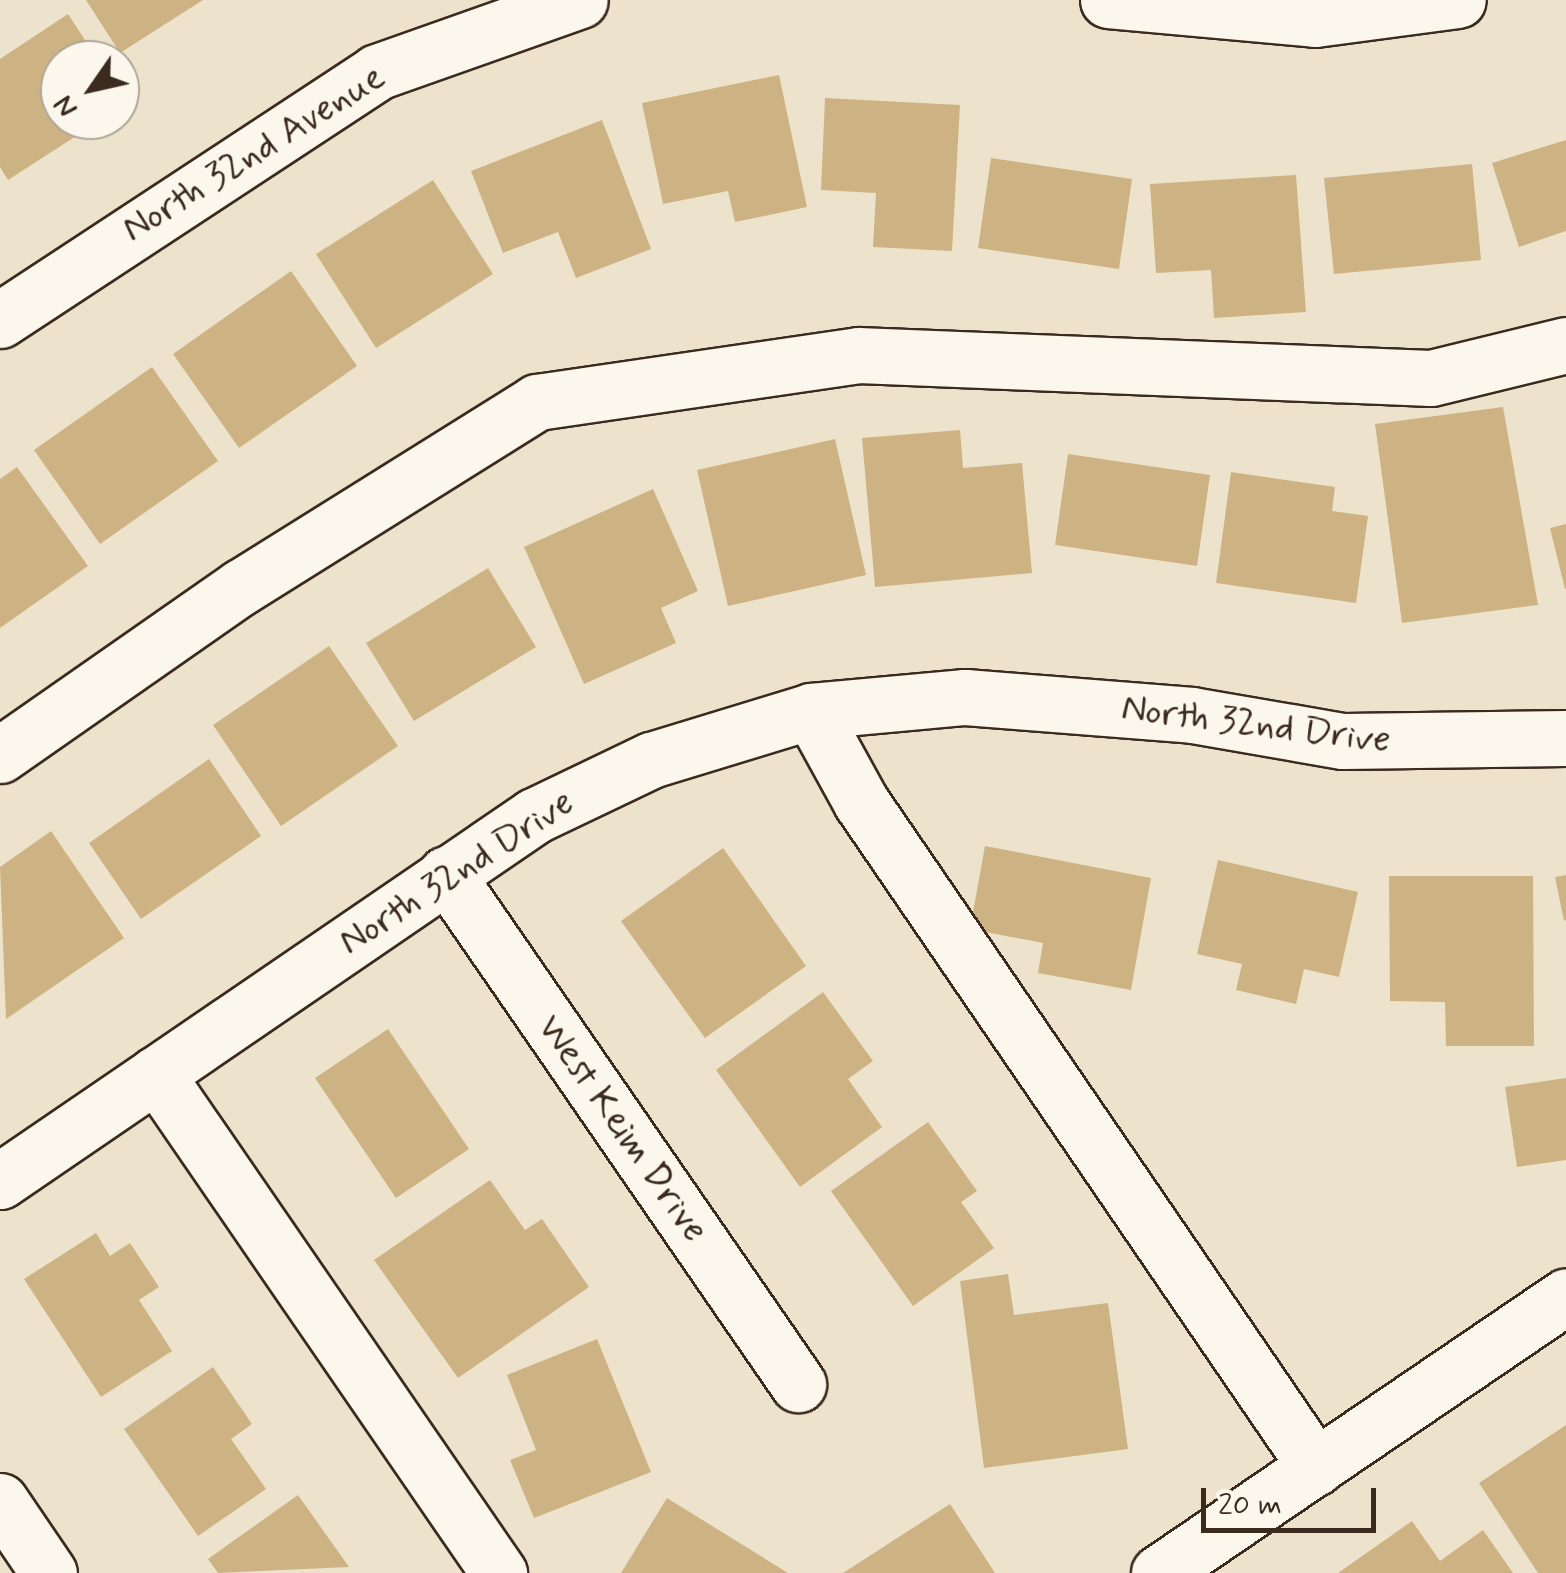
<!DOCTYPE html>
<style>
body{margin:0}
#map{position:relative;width:1566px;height:1573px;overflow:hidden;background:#ede3cc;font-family:Mynerve,sans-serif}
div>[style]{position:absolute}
.building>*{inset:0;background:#cdb383}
.roads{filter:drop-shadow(2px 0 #3b2a1e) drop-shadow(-2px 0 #3b2a1e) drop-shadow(0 2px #3b2a1e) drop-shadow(0 -2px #3b2a1e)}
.minor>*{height:55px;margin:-27.5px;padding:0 27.5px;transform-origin:27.5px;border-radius:27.5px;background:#fbf7ec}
span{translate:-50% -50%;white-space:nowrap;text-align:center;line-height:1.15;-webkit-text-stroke:9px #fbf7ec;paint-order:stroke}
.street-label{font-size:38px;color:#3b2a1e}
.north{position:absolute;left:40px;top:40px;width:100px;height:100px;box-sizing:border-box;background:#fbf7ec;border:2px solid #aea59a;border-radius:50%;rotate:236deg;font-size:28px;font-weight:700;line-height:40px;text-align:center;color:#3b2a1e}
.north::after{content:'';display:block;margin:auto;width:35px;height:45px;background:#3b2a1e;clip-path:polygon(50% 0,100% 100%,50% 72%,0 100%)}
.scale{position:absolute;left:1201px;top:1488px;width:175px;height:45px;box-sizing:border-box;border:5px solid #3b2a1e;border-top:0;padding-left:12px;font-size:30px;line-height:35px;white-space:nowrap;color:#3b2a1e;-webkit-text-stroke:8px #fbf7ec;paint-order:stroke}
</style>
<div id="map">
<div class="building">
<div style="clip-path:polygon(86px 0,203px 0,120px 53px)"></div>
<div style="clip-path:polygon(68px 14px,98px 60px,60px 60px,60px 120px,101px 120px,8px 180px,0 167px,0 59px)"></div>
<div style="clip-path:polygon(779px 75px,807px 207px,735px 222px,728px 191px,663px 204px,642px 103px)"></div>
<div style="clip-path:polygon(825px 98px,960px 105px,952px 251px,873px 247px,876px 193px,821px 190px)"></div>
<div style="clip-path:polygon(602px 120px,651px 249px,576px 278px,558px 232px,503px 253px,471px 171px)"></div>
<div style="clip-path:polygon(1566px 140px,1566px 231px,1519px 247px,1492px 163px)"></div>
<div style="clip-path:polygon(991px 158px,1132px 179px,1119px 269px,978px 248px)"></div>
<div style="clip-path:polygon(1472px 164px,1481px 260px,1334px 274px,1324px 178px)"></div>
<div style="clip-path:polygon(1296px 175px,1306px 312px,1214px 318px,1211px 270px,1156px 273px,1150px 184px)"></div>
<div style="clip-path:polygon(433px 180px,493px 274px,376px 348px,316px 254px)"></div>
<div style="clip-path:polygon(291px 271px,357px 366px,239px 448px,173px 354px)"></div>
<div style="clip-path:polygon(152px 367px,218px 461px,100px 544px,34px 450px)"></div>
<div style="clip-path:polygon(1503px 407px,1538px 605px,1402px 623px,1375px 424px)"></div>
<div style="clip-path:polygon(960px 430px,963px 468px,1022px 463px,1032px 573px,875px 587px,862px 438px)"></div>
<div style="clip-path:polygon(835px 439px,866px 575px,728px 606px,697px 470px)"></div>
<div style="clip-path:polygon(1068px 454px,1210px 475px,1197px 566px,1055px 545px)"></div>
<div style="clip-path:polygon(17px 467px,88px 566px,0 628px,0 479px)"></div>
<div style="clip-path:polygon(1231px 472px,1335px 487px,1332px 511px,1368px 516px,1356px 603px,1216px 583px)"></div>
<div style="clip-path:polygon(653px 489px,698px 591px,661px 608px,676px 643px,584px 684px,524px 547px)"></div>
<div style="clip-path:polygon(1566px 524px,1566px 589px,1565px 589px,1550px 528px)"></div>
<div style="clip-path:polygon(488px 568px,536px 647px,414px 721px,366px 643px)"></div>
<div style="clip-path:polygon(329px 646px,398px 746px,281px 826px,213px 725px)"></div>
<div style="clip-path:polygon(209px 759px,261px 836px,141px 919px,89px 843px)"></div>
<div style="clip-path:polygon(51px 831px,124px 938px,6px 1019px,0 867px)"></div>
<div style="clip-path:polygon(985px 846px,1151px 878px,1131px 990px,1038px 973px,1043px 943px,970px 929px)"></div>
<div style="clip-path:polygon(723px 848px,806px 966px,705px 1038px,621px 921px)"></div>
<div style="clip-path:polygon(1218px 860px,1358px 892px,1339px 977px,1304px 969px,1296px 1004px,1236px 990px,1242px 964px,1197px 954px)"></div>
<div style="clip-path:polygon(1566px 875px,1566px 920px,1564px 921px,1555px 877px)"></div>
<div style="clip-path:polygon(1389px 876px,1533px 876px,1534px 1046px,1446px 1046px,1445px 1002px,1390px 1001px)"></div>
<div style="clip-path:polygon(823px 992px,873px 1061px,848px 1079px,882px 1127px,800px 1187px,716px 1070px)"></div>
<div style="clip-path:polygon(388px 1029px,469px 1149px,396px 1198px,315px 1078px)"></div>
<div style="clip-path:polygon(1566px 1078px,1566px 1160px,1517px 1167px,1505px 1087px)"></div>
<div style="clip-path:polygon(928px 1122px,977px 1191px,961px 1202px,994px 1248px,913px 1306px,831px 1191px)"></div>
<div style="clip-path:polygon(490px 1180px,525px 1230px,542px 1219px,589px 1287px,458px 1378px,374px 1260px)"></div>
<div style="clip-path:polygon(96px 1233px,110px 1256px,130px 1243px,159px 1287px,139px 1300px,172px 1351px,101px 1397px,24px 1279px)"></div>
<div style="clip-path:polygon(1008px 1274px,1014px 1315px,1108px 1303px,1128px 1449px,984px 1468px,960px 1281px)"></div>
<div style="clip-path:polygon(597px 1339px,651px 1472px,534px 1518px,510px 1460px,536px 1450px,507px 1375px)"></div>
<div style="clip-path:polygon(213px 1367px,252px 1424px,231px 1439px,266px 1489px,198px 1536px,124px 1429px)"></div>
<div style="clip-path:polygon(1566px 1425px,1566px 1573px,1538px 1573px,1479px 1483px)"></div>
<div style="clip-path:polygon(298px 1495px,349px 1567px,218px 1573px,208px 1559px)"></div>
<div style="clip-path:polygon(667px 1498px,788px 1573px,621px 1573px)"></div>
<div style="clip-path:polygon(950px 1504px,995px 1573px,843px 1573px)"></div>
<div style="clip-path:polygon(1412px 1521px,1440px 1561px,1483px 1530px,1513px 1573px,1338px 1573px)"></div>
</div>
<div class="roads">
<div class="minor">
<div style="left:1108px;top:0;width:208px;rotate:5.2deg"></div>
<div style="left:1315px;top:19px;width:144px;rotate:-7.6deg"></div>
<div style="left:0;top:320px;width:451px;rotate:-33.3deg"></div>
<div style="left:377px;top:72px;width:215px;rotate:-19.5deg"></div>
<div style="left:811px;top:711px;width:104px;rotate:61.2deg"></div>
<div style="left:861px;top:802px;width:806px;rotate:55.62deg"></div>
<div style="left:0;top:755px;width:294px;rotate:-34.9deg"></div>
<div style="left:241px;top:587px;width:349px;rotate:-32deg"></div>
<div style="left:537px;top:402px;width:324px;rotate:-8.3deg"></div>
<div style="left:858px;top:355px;width:573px;rotate:2.3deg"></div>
<div style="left:1431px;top:378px;width:139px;rotate:-13.7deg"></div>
<div style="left:446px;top:874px;width:620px;rotate:55.39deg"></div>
<div style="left:156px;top:1074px;width:606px;rotate:55.5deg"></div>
<div style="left:0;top:1181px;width:647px;rotate:-34.35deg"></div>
<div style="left:534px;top:816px;width:130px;rotate:-25.6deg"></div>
<div style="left:651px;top:760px;width:167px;rotate:-17deg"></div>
<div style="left:811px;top:711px;width:155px;rotate:-5.2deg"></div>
<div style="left:965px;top:697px;width:228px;rotate:4.5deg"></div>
<div style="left:1192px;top:715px;width:153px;rotate:9.8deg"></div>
<div style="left:1343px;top:741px;width:223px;rotate:-0.8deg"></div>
<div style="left:0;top:1501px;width:87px;rotate:55.8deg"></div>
<div style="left:1159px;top:1573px;width:492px;rotate:-34.2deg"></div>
</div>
</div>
<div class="street-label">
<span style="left:254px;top:154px;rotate:-32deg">North 32nd Avenue</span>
<span style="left:1256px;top:725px;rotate:7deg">North 32nd Drive</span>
<span style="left:457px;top:873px;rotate:-33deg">North 32nd Drive</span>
<span style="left:622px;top:1129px;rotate:55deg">West Keim Drive</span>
</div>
<div class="north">N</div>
<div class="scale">20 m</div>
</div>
